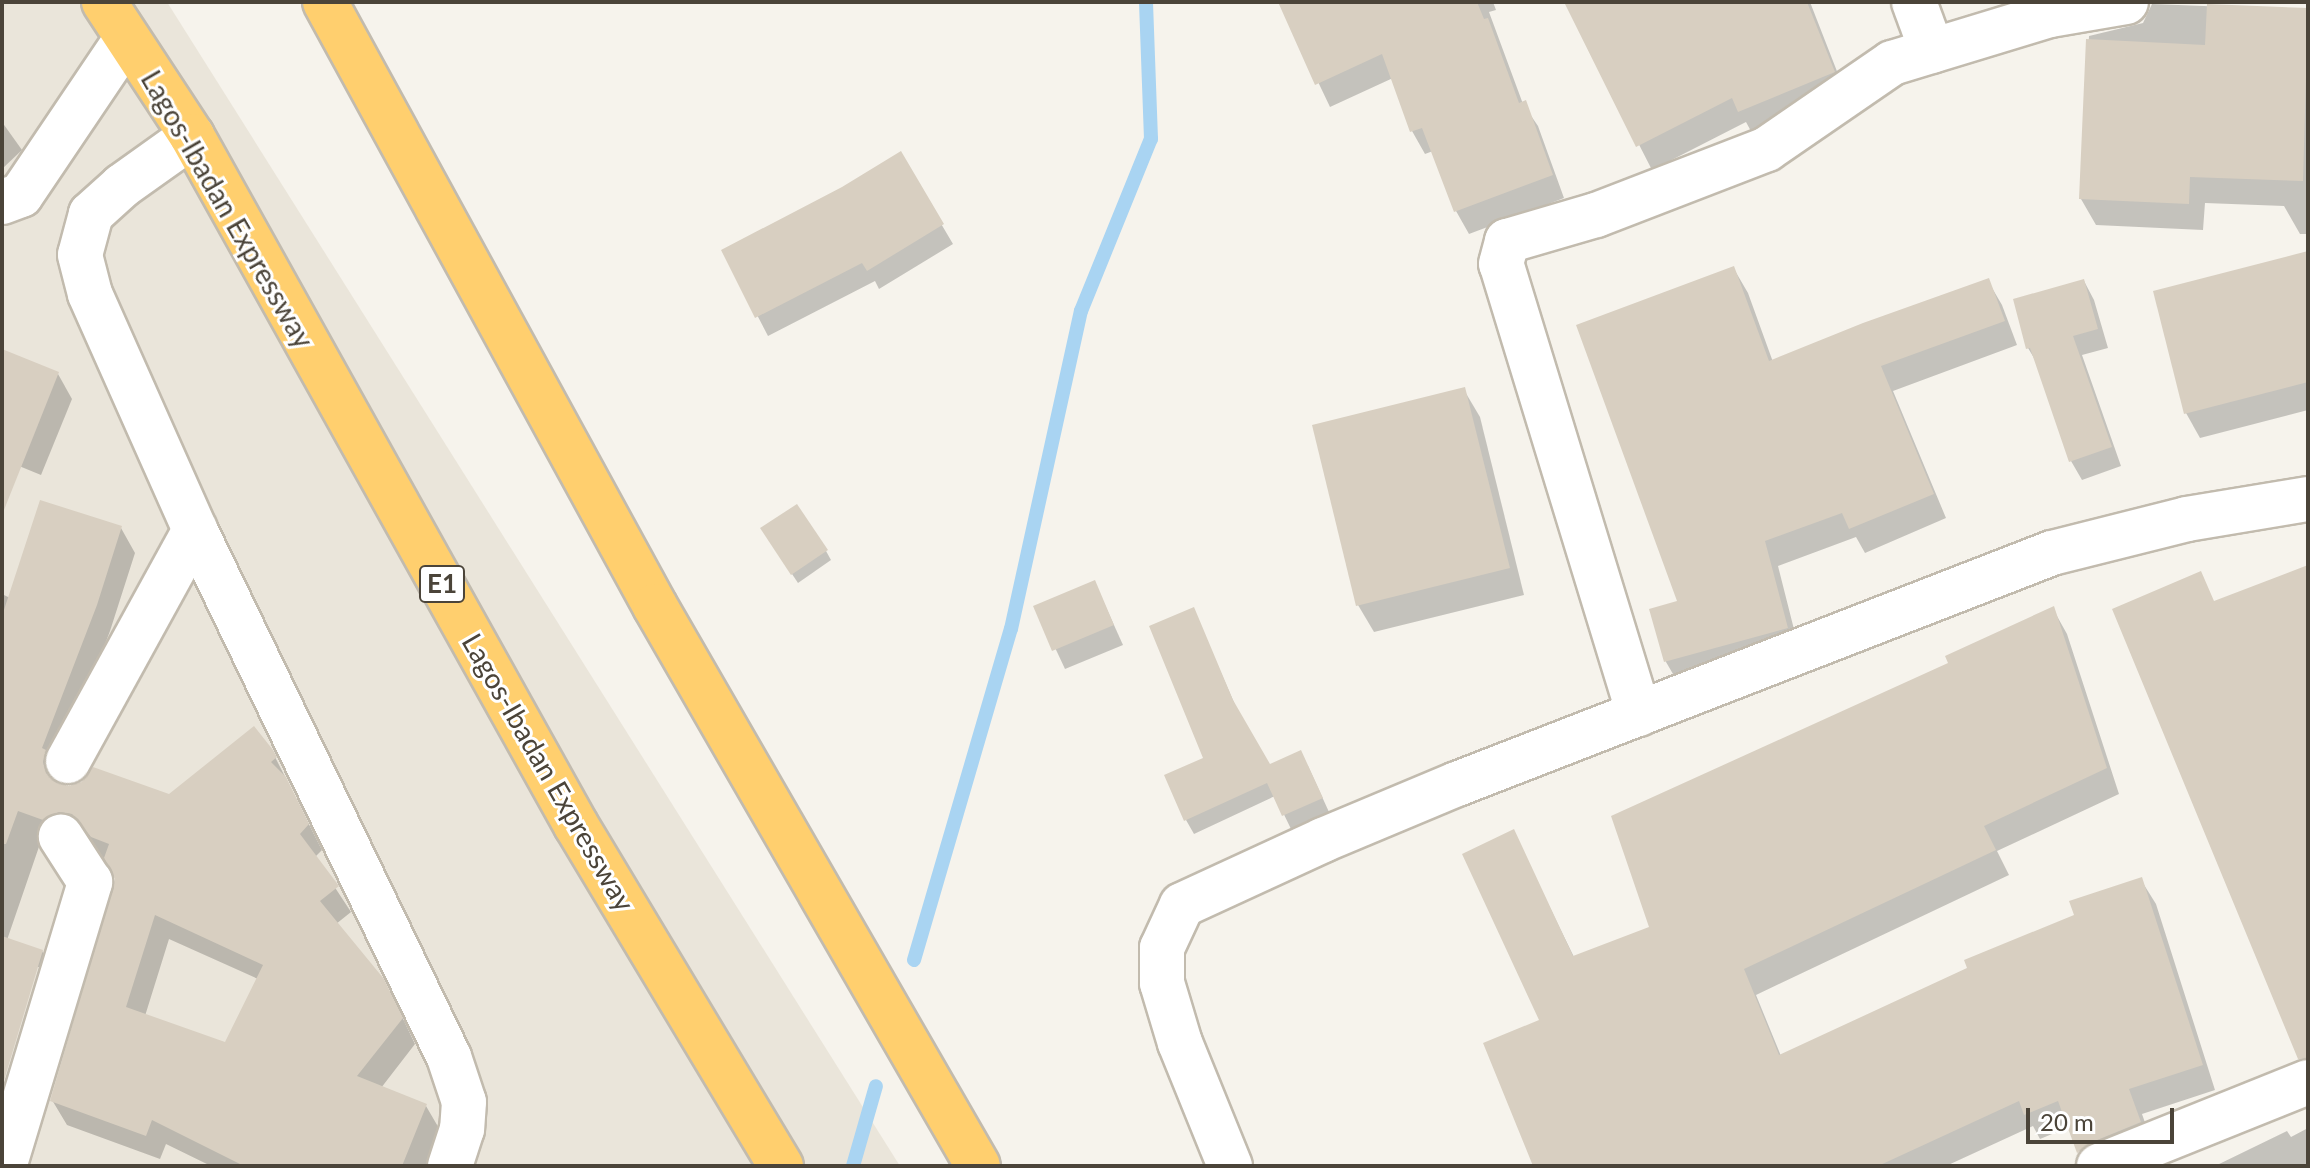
<!DOCTYPE html>
<style>
body{margin:0}
#map{position:relative;width:2310px;height:1168px;overflow:hidden;background:#f6f3ec;font-family:Lato,sans-serif}
div>[style]{position:absolute}
.residential>*{inset:0;background:#eae5da}
.shadow>*{inset:0;background:#0003}
.stream>*{height:14px;margin:-7px;padding:0 7px;transform-origin:7px;border-radius:7px;background:#a9d4f2}
.building>*{inset:0;background:#d8cfc1}
.roads{filter:drop-shadow(2px 0 #c2bbae) drop-shadow(-2px 0 #c2bbae) drop-shadow(0 2px #c2bbae) drop-shadow(0 -2px #c2bbae)}
.minor>*{height:44px;margin:-22px;padding:0 22px;transform-origin:22px;border-radius:22px;background:#fff}
.highway>*{height:44px;margin:-22px;padding:0 22px;transform-origin:22px;border-radius:22px;background:#ffcf6e}
span{translate:-50% -50%;white-space:nowrap;text-align:center;line-height:1.15;-webkit-text-stroke:6px #fff;paint-order:stroke}
.shield-label span{padding:2px 6px;background:#fff;border:2px solid;border-radius:6px;-webkit-text-stroke-width:0}
.shield-label{font-size:26px;color:#4b4439;font-weight:700}
.street-label{font-size:28px;color:#4b4439}
.frame{position:absolute;inset:0;border:4px solid #4b4439;pointer-events:none}
.scale{position:absolute;left:2026px;top:1108px;width:148px;height:36px;box-sizing:border-box;border:4px solid #4b4439;border-top:0;padding-left:10px;font-size:24px;line-height:28px;white-space:nowrap;color:#4b4439;-webkit-text-stroke:6px #fff;paint-order:stroke}
</style>
<div id="map">
<div class="residential">
<div style="clip-path:polygon(2px 2px,167px 2px,900px 1166px,2px 1166px)"></div>
</div>
<div class="shadow">
<div style="clip-path:polygon(1280px 2px,1493px 2px,1496px 10px,1489px 12px,1523px 104px,1538px 126px,1564px 198px,1469px 234px,1456px 211px,1433px 151px,1425px 154px,1412px 131px,1393px 78px,1330px 107px)"></div>
<div style="clip-path:polygon(1566px 2px,1810px 2px,1847px 97px,1753px 135px,1746px 122px,1652px 170px)"></div>
<div style="clip-path:polygon(2152px 4px,2308px 10px,2308px 234px,2300px 234px,2284px 206px,2205px 203px,2203px 230px,2096px 225px,2081px 199px,2089px 36px,2143px 23px)"></div>
<div style="clip-path:polygon(2px 122px,22px 150px,2px 169px)"></div>
<div style="clip-path:polygon(900px 154px,953px 244px,879px 289px,875px 281px,768px 336px,723px 250px,843px 189px)"></div>
<div style="clip-path:polygon(2308px 253px,2308px 410px,2200px 438px,2186px 413px)"></div>
<div style="clip-path:polygon(1734px 269px,1748px 293px,1773px 362px,1988px 281px,2002px 305px,2017px 345px,1893px 391px,1946px 518px,1865px 553px,1856px 537px,1778px 566px,1800px 653px,1680px 686px,1666px 662px,1652px 610px,1680px 603px)"></div>
<div style="clip-path:polygon(2084px 281px,2094px 300px,2108px 348px,2082px 355px,2121px 466px,2082px 480px,2071px 461px,2037px 363px,2028px 348px)"></div>
<div style="clip-path:polygon(2px 351px,58px 374px,72px 399px,41px 475px,2px 459px)"></div>
<div style="clip-path:polygon(1464px 390px,1480px 417px,1524px 595px,1374px 632px,1358px 605px)"></div>
<div style="clip-path:polygon(evenodd,121px 528px,135px 553px,110px 631px,56px 772px,57px 785px,170px 796px,272px 751px,322px 850px,315px 857px,351px 912px,336px 924px,397px 1006px,415px 1044px,381px 1088px,426px 1106px,440px 1130px,426px 1166px,211px 1166px,166px 1144px,160px 1159px,67px 1125px,52px 1100px,117px 879px,89px 840px,74px 836px,42px 838px,7px 940px,42px 951px,56px 976px,2px 1152px,2px 1091px,40px 967px,36px 967px,2px 1077px,2px 594px,10px 598px,121px 528px,169px 939px,258px 979px,226px 1045px,145px 1016px,169px 939px)"></div>
<div style="clip-path:polygon(768px 538px,826px 551px,831px 560px,798px 583px)"></div>
<div style="clip-path:polygon(1095px 583px,1123px 645px,1065px 669px,1036px 607px)"></div>
<div style="clip-path:polygon(1193px 609px,1240px 716px,1269px 766px,1308px 766px,1329px 812px,1291px 829px,1275px 796px,1194px 834px,1186px 820px,1206px 759px)"></div>
<div style="clip-path:polygon(2053px 609px,2067px 634px,2119px 794px,1997px 851px,2009px 875px,1756px 995px,1781px 1056px,2077px 917px,2141px 880px,2156px 904px,2215px 1090px,2142px 1114px,2154px 1148px,2087px 1166px,2069px 1127px,2040px 1139px,2033px 1126px,1946px 1166px,1534px 1166px,1542px 1022px,1513px 832px,1574px 957px,1652px 928px,1951px 664px)"></div>
<div style="clip-path:polygon(2308px 1128px,2308px 1166px,2215px 1166px,2287px 1131px,2291px 1137px)"></div>
</div>
<div class="stream">
<div style="left:914px;top:960px;width:345px;rotate:-73.7deg"></div>
<div style="left:1011px;top:629px;width:326px;rotate:-77.6deg"></div>
<div style="left:1081px;top:311px;width:186px;rotate:-67.9deg"></div>
<div style="left:1151px;top:139px;width:137px;rotate:-92.1deg"></div>
<div style="left:853px;top:1166px;width:83px;rotate:-74deg"></div>
</div>
<div class="building">
<div style="clip-path:polygon(1278px 2px,1477px 2px,1484px 19px,1488px 18px,1519px 103px,1526px 100px,1553px 175px,1454px 212px,1422px 128px,1410px 132px,1382px 54px,1315px 85px)"></div>
<div style="clip-path:polygon(1564px 2px,1807px 2px,1835px 72px,1738px 112px,1732px 98px,1636px 147px)"></div>
<div style="clip-path:polygon(2207px 4px,2308px 8px,2303px 181px,2190px 177px,2189px 204px,2079px 199px,2086px 39px,2205px 45px)"></div>
<div style="clip-path:polygon(901px 151px,944px 224px,867px 271px,862px 263px,755px 318px,721px 250px,842px 187px)"></div>
<div style="clip-path:polygon(2308px 251px,2308px 382px,2184px 414px,2153px 291px)"></div>
<div style="clip-path:polygon(1734px 266px,1769px 361px,1863px 323px,1989px 278px,2005px 321px,1881px 366px,1934px 494px,1849px 529px,1842px 513px,1765px 541px,1788px 628px,1664px 662px,1649px 609px,1677px 601px,1576px 325px)"></div>
<div style="clip-path:polygon(2084px 279px,2098px 329px,2073px 336px,2112px 447px,2069px 462px,2030px 348px,2026px 349px,2013px 299px)"></div>
<div style="clip-path:polygon(2px 349px,59px 372px,4px 510px,2px 510px)"></div>
<div style="clip-path:polygon(1465px 387px,1510px 568px,1356px 606px,1312px 425px)"></div>
<div style="clip-path:polygon(evenodd,40px 500px,122px 526px,97px 605px,42px 748px,46px 750px,43px 762px,46px 773px,57px 783px,69px 786px,82px 782px,93px 767px,169px 794px,254px 726px,273px 750px,277px 757px,271px 762px,286px 777px,309px 824px,300px 834px,339px 886px,320px 901px,384px 979px,403px 1018px,357px 1076px,427px 1104px,402px 1166px,244px 1166px,152px 1120px,146px 1136px,50px 1101px,115px 879px,104px 858px,109px 844px,91px 837px,72px 814px,59px 812px,43px 820px,18px 811px,6px 844px,2px 844px,2px 616px,40px 500px,155px 915px,263px 965px,225px 1042px,126px 1007px,155px 915px)"></div>
<div style="clip-path:polygon(797px 504px,828px 550px,791px 575px,760px 528px)"></div>
<div style="clip-path:polygon(2308px 565px,2308px 1058px,2298px 1059px,2112px 609px,2201px 571px,2214px 601px)"></div>
<div style="clip-path:polygon(1095px 580px,1114px 625px,1052px 651px,1033px 606px)"></div>
<div style="clip-path:polygon(2054px 606px,2107px 768px,1984px 826px,1996px 850px,1744px 969px,1779px 1055px,1967px 968px,1964px 960px,2074px 915px,2069px 901px,2142px 877px,2203px 1065px,2129px 1089px,2141px 1122px,2090px 1143px,2077px 1153px,2058px 1101px,2024px 1115px,2019px 1101px,1878px 1166px,1533px 1166px,1483px 1043px,1539px 1020px,1462px 854px,1514px 829px,1573px 956px,1649px 927px,1611px 816px,1948px 663px,1945px 656px)"></div>
<div style="clip-path:polygon(1194px 607px,1233px 700px,1270px 764px,1301px 750px,1323px 798px,1282px 816px,1267px 783px,1184px 821px,1164px 775px,1203px 758px,1149px 626px)"></div>
<div style="clip-path:polygon(2px 936px,43px 950px,3px 1084px,2px 1083px)"></div>
</div>
<div class="roads">
<div class="minor">
<div style="left:1914px;top:2px;width:52px;rotate:69.8deg"></div>
<div style="left:192px;top:136px;width:86px;rotate:144.5deg"></div>
<div style="left:122px;top:186px;width:42px;rotate:137.9deg"></div>
<div style="left:91px;top:214px;width:42px;rotate:105deg"></div>
<div style="left:80px;top:255px;width:40px;rotate:75.6deg"></div>
<div style="left:90px;top:294px;width:258px;rotate:66deg"></div>
<div style="left:195px;top:530px;width:585px;rotate:64.27deg"></div>
<div style="left:449px;top:1057px;width:47px;rotate:71.6deg"></div>
<div style="left:464px;top:1102px;width:27px;rotate:94deg"></div>
<div style="left:462px;top:1129px;width:39px;rotate:108deg"></div>
<div style="left:2px;top:202px;width:20px;rotate:-20deg"></div>
<div style="left:21px;top:195px;width:189px;rotate:-56deg"></div>
<div style="left:1639px;top:714px;width:471px;rotate:-107deg"></div>
<div style="left:1501px;top:264px;width:24px;rotate:-75deg"></div>
<div style="left:1507px;top:241px;width:93px;rotate:-16.3deg"></div>
<div style="left:1596px;top:215px;width:183px;rotate:-21.1deg"></div>
<div style="left:1767px;top:149px;width:152px;rotate:-34.5deg"></div>
<div style="left:1892px;top:63px;width:165px;rotate:-16.9deg"></div>
<div style="left:2050px;top:15px;width:77px;rotate:-9.7deg"></div>
<div style="left:68px;top:761px;width:264px;rotate:-61.2deg"></div>
<div style="left:2px;top:1164px;width:3px"></div>
<div style="left:5px;top:1164px;width:295px;rotate:-73.2deg"></div>
<div style="left:90px;top:882px;width:54px;rotate:-122.8deg"></div>
<div style="left:1230px;top:1166px;width:133px;rotate:-112.1deg"></div>
<div style="left:1180px;top:1043px;width:63px;rotate:-106.7deg"></div>
<div style="left:1162px;top:983px;width:35px;rotate:-90deg"></div>
<div style="left:1162px;top:948px;width:47px;rotate:-65.1deg"></div>
<div style="left:1182px;top:905px;width:155px;rotate:-24.7deg"></div>
<div style="left:1323px;top:840px;width:145px;rotate:-22.7deg"></div>
<div style="left:1457px;top:784px;width:638px;rotate:-21.22deg"></div>
<div style="left:2052px;top:553px;width:139px;rotate:-14.1deg"></div>
<div style="left:2187px;top:519px;width:123px;rotate:-9.4deg"></div>
<div style="left:2099px;top:1166px;width:225px;rotate:-21.9deg"></div>
</div>
<div class="highway">
<div style="left:104px;top:2px;width:160px;rotate:56.7deg"></div>
<div style="left:192px;top:136px;width:789px;rotate:60.87deg"></div>
<div style="left:576px;top:825px;width:398px;rotate:59deg"></div>
<div style="left:325px;top:2px;width:688px;rotate:61.35deg"></div>
<div style="left:655px;top:606px;width:646px;rotate:60.02deg"></div>
</div>
</div>
<div class="shield-label">
<span style="left:442px;top:584px">E1</span>
</div>
<div class="street-label">
<span style="left:228px;top:209px;rotate:60deg">Lagos-Ibadan Expressway</span>
<span style="left:549px;top:772px;rotate:60deg">Lagos-Ibadan Expressway</span>
</div>
<div class="frame"></div>
<div class="scale">20 m</div>
</div>
